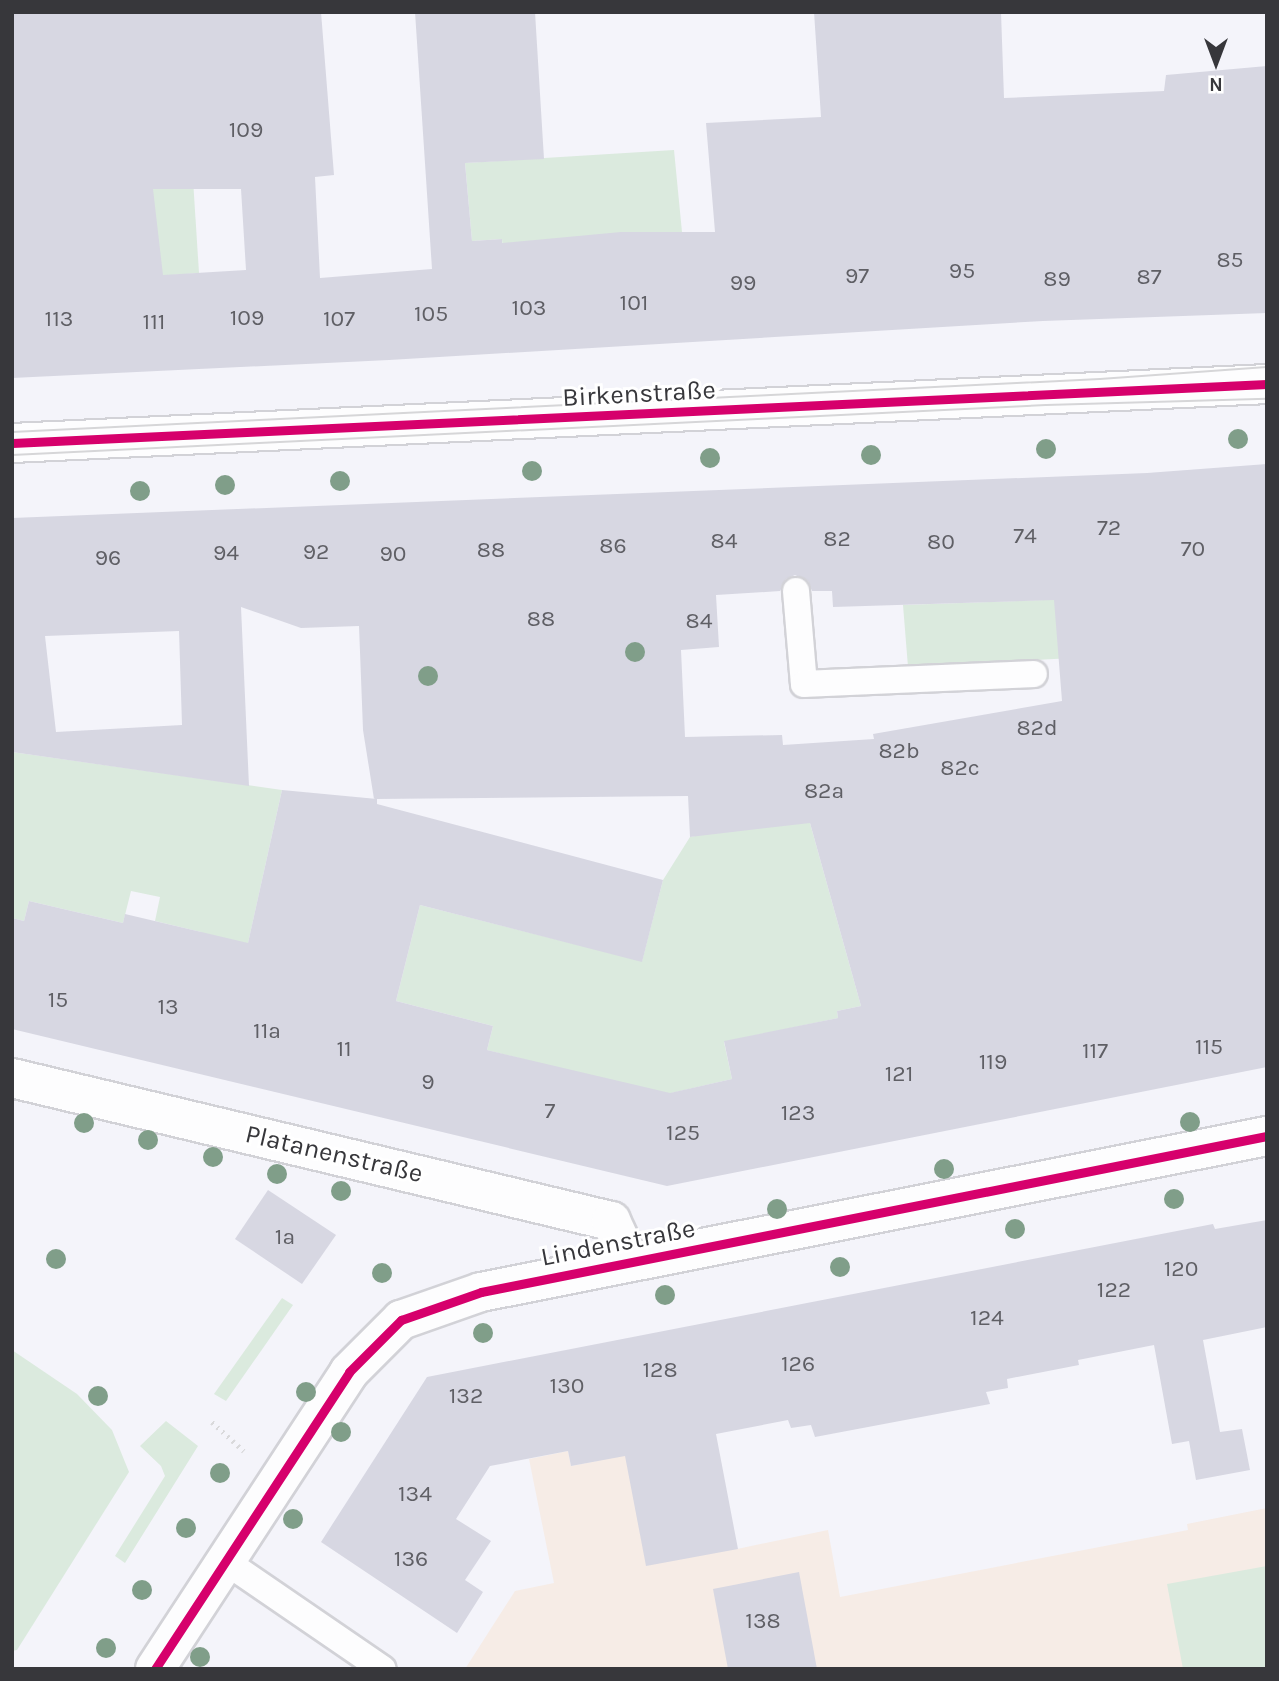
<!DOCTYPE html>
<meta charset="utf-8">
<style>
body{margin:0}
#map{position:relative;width:1279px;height:1681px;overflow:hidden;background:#f4f4fa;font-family:Karla,sans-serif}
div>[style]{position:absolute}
.education>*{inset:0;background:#f6ece6}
.green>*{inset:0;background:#dbeade}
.building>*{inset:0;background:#d7d7e2}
.path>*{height:4.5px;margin-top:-2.25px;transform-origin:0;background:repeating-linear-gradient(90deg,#d9d9db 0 2px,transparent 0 7px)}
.roads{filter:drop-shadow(2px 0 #d2d2d7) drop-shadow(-2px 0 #d2d2d7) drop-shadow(0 2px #d2d2d7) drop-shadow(0 -2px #d2d2d7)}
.service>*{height:26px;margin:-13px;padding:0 13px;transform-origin:13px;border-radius:13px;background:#fdfdfe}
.minor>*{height:38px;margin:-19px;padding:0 19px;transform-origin:19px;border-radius:19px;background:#fdfdfe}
.tertiary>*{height:38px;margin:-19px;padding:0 19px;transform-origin:19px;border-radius:19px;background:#fdfdfe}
.tram>*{height:2px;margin:-1px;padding:0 1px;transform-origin:1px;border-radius:1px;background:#d6d6d8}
.cycleway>*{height:9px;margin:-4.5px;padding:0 4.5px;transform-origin:4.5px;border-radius:4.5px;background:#d6006c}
.trees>*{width:20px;height:20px;margin:-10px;border-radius:50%;background:#809e89}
span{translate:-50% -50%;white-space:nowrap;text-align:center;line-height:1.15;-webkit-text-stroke:6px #fff;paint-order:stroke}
.number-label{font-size:23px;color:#5f5f65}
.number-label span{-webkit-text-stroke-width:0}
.street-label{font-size:26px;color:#37373b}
.frame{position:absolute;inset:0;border:14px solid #37373b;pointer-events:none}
.north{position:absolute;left:1181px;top:28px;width:70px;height:70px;-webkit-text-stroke:5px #fff;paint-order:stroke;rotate:180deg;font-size:19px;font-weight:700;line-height:28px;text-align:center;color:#37373b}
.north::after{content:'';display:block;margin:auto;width:24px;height:32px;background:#37373b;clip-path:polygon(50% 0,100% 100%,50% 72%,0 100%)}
</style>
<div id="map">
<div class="education">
<div style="clip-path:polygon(628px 1439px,737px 1549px,828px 1530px,840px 1597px,1188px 1530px,1187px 1524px,1267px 1508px,1267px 1669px,465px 1669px,515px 1591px,554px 1583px,529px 1459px,568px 1451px,571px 1466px,597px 1461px)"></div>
</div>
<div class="green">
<div style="clip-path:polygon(187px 86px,199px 273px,161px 276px,142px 88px)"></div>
<div style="clip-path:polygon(674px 150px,682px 232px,504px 266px,502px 239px,472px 241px,465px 163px)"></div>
<div style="clip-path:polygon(1071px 599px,1073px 658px,908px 667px,903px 605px)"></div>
<div style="clip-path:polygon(12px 752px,282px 790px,243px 966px,201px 932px,155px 921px,160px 897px,131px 891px,123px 923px,29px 901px,24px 921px,12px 918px)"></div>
<div style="clip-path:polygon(808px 816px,861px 1006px,837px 1011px,838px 1018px,724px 1042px,732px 1079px,663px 1095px,487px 1050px,493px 1026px,396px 1001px,420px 905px,642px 961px,663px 880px,690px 837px)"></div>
<div style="clip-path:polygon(282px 1298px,293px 1305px,226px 1401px,214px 1394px)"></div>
<div style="clip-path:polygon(12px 1350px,77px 1394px,112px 1430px,129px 1472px,17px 1650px,12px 1651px)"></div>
<div style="clip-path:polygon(166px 1421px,198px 1446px,125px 1563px,115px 1556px,165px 1476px,161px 1466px,140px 1446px)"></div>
<div style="clip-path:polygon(1267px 1566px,1267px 1669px,1183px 1669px,1167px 1584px)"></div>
</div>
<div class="building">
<div style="clip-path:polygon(evenodd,12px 12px,321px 12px,334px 175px,315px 177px,320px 278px,432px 269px,415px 12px,535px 12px,544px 159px,465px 163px,472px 241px,502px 239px,502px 243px,621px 232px,715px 232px,706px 123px,821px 117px,814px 12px,1001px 12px,1004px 98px,1164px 91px,1166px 75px,1267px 66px,1267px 313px,1043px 321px,389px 360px,12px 378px,12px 12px,153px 189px,241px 189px,246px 270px,163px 275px,153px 189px)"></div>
<div style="clip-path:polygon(evenodd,1267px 464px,1267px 1067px,667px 1186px,12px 1029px,12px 918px,24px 921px,29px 901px,123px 923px,125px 914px,248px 943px,282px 790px,377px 799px,377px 804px,663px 880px,642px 962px,420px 905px,396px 1001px,493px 1026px,487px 1050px,670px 1093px,732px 1079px,724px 1041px,838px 1018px,837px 1011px,861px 1006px,810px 823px,690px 837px,688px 796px,374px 799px,363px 730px,359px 626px,301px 628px,241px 607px,249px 786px,12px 752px,12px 518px,1147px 473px,1267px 464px,795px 575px,808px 581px,812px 591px,832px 591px,833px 607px,1054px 600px,1062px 701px,873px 734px,874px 739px,783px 745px,782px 735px,685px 737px,681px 650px,719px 647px,716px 595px,780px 591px,786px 579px,795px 575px,1267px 464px,179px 631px,182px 725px,56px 732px,45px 636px,179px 631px)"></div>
<div style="clip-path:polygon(268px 1190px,336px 1235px,302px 1284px,235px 1239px)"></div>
<div style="clip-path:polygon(1267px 1220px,1267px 1327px,1203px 1340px,1220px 1432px,1242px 1429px,1250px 1470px,1196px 1480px,1189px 1441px,1172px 1444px,1154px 1345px,1078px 1360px,1079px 1365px,1007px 1379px,1008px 1388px,986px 1392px,990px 1404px,815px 1437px,811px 1425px,791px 1428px,788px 1420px,716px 1434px,738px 1549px,646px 1566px,625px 1456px,571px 1466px,568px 1451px,490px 1466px,456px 1519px,491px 1541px,465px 1580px,483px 1592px,457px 1633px,321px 1542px,427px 1377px,1213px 1224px,1215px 1229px)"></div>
<div style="clip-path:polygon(799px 1572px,817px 1669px,728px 1669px,713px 1589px)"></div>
</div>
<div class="path">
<div style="left:212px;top:1422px;width:43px;rotate:42.2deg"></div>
</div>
<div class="roads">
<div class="service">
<div style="left:796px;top:591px;width:93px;rotate:85.1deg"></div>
<div style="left:804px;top:684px;width:230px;rotate:-2.5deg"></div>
<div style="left:225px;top:1561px;width:191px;rotate:34.4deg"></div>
</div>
<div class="minor">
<div style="left:12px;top:1078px;width:616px;rotate:13.43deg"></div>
<div style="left:611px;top:1221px;width:45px;rotate:65.1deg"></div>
<div style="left:155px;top:1669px;width:355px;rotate:-56.8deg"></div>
<div style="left:349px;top:1372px;width:74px;rotate:-45deg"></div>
<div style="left:401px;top:1320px;width:85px;rotate:-19.3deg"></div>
<div style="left:481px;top:1292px;width:801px;rotate:-11.23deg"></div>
</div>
<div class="tertiary">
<div style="left:12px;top:443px;width:1256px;rotate:-2.69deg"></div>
</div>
</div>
<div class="tram">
<div style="left:12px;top:432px;width:1089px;rotate:-2.79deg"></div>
<div style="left:1100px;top:379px;width:167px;rotate:-4.1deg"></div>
<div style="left:12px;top:455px;width:1035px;rotate:-2.77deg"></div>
<div style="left:1046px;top:405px;width:221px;rotate:-1.6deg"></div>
</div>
<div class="cycleway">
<div style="left:12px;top:443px;width:1256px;rotate:-2.69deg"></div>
<div style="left:155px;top:1669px;width:355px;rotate:-56.8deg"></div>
<div style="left:349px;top:1372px;width:74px;rotate:-45deg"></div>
<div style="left:401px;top:1320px;width:85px;rotate:-19.3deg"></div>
<div style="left:481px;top:1292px;width:801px;rotate:-11.23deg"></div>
</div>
<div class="trees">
<div style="left:1238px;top:439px"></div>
<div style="left:1046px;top:449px"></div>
<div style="left:871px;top:455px"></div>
<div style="left:710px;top:458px"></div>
<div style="left:532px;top:471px"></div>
<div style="left:340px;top:481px"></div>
<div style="left:225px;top:485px"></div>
<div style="left:140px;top:491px"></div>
<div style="left:635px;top:652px"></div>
<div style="left:428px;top:676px"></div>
<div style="left:1190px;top:1122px"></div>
<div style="left:84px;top:1123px"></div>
<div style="left:148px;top:1140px"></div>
<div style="left:213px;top:1157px"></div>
<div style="left:944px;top:1169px"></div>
<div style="left:277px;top:1174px"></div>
<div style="left:341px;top:1191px"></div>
<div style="left:1174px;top:1199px"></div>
<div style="left:777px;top:1209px"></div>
<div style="left:1015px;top:1229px"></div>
<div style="left:56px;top:1259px"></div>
<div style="left:840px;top:1267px"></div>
<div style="left:382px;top:1273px"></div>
<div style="left:665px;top:1295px"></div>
<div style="left:483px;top:1333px"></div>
<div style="left:306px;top:1392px"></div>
<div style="left:98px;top:1396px"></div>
<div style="left:341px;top:1432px"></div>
<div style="left:220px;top:1473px"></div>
<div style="left:293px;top:1519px"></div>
<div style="left:186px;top:1528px"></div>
<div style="left:142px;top:1590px"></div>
<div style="left:106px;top:1648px"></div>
<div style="left:200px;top:1657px"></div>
</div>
<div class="number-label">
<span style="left:246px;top:130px">109</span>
<span style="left:1230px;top:260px">85</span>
<span style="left:962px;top:271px">95</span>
<span style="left:857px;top:276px">97</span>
<span style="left:1149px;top:277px">87</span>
<span style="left:1057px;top:279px">89</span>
<span style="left:743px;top:283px">99</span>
<span style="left:634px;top:303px">101</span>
<span style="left:529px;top:308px">103</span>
<span style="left:431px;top:314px">105</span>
<span style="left:247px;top:318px">109</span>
<span style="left:59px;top:319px">113</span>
<span style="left:339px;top:319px">107</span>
<span style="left:154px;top:322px">111</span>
<span style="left:1109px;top:528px">72</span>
<span style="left:1025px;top:536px">74</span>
<span style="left:837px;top:539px">82</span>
<span style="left:724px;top:541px">84</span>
<span style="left:941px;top:542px">80</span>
<span style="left:613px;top:546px">86</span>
<span style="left:1193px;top:549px">70</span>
<span style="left:491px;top:550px">88</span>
<span style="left:316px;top:552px">92</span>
<span style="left:226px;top:553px">94</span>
<span style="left:393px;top:554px">90</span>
<span style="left:108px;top:558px">96</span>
<span style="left:541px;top:619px">88</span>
<span style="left:699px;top:621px">84</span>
<span style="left:1037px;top:728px">82d</span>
<span style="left:899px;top:751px">82b</span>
<span style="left:960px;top:768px">82c</span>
<span style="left:824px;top:791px">82a</span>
<span style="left:58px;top:1000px">15</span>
<span style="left:168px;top:1007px">13</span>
<span style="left:267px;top:1031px">11a</span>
<span style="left:1209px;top:1047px">115</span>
<span style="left:344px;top:1049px">11</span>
<span style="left:1095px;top:1051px">117</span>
<span style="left:993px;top:1062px">119</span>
<span style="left:899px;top:1074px">121</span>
<span style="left:428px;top:1082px">9</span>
<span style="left:550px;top:1111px">7</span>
<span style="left:798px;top:1113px">123</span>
<span style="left:683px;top:1133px">125</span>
<span style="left:285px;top:1237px">1a</span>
<span style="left:1181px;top:1269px">120</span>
<span style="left:1114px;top:1290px">122</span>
<span style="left:987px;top:1318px">124</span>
<span style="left:798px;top:1364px">126</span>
<span style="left:660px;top:1370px">128</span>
<span style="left:567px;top:1386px">130</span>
<span style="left:466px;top:1396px">132</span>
<span style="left:415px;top:1494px">134</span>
<span style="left:411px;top:1559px">136</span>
<span style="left:763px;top:1621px">138</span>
</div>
<div class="street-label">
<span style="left:639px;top:394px;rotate:-3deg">Birkenstraße</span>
<span style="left:334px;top:1154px;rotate:13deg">Platanenstraße</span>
<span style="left:618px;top:1243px;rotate:-11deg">Lindenstraße</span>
</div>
<div class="frame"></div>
<div class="north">N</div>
</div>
